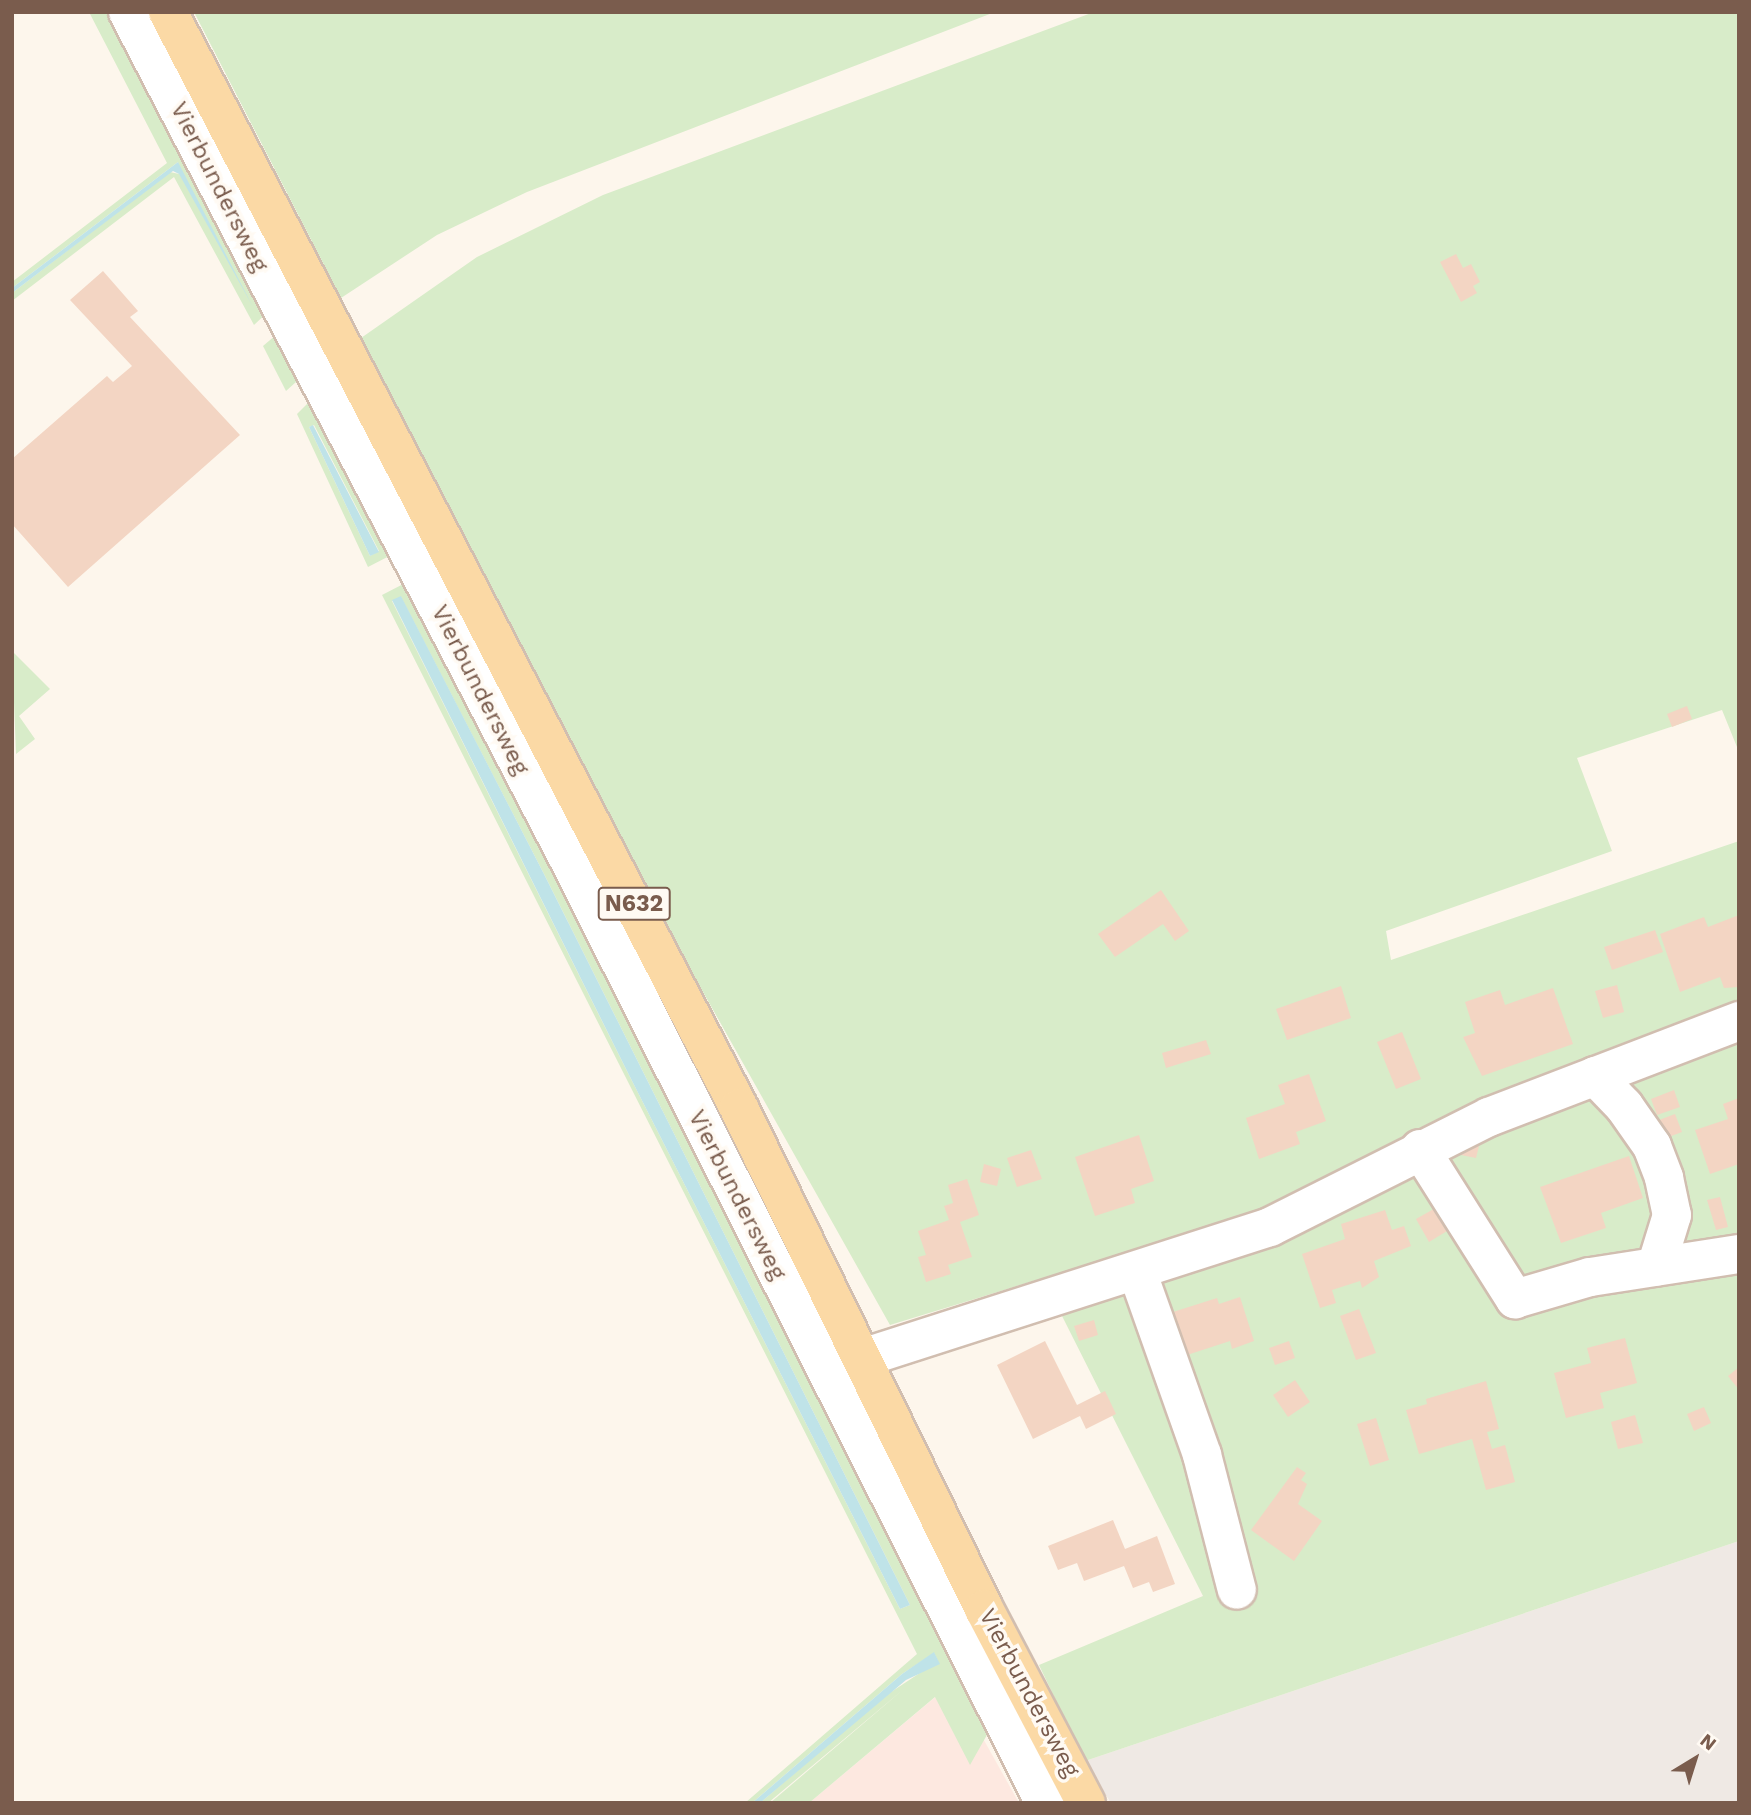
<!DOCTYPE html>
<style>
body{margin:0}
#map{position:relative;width:1751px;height:1815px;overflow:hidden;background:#fdf6ec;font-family:"Work Sans",sans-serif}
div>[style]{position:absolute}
.commercial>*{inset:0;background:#fde8e0}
.industrial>*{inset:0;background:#efe9e4}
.green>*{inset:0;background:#d8ecc9}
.water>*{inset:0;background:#bfe3e8}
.building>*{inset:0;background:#f3d5c3}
.roads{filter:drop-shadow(2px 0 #d1beb0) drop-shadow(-2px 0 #d1beb0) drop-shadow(0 2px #d1beb0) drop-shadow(0 -2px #d1beb0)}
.minor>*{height:38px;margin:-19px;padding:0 19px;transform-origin:19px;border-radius:19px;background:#fff}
.major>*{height:38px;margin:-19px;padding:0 19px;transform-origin:19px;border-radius:19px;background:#fbd9a5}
span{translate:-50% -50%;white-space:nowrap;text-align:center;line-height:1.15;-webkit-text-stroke:7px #fffaf3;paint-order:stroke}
.shield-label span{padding:2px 5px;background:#fffaf3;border:2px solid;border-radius:5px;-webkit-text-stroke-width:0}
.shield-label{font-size:23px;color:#7a5c4d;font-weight:700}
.street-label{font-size:24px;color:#7a5c4d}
.frame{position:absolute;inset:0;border:14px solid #7a5c4d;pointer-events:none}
.north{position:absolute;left:1660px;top:1724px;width:70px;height:70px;-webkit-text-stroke:5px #fffaf3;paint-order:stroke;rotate:38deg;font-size:19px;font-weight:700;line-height:28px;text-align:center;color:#7a5c4d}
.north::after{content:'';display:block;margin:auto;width:24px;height:32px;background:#7a5c4d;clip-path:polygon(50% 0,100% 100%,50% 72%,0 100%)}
</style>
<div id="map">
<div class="commercial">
<div style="clip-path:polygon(952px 1683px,1019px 1803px,809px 1803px)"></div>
</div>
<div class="industrial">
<div style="clip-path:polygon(1739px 1541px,1739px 1803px,1111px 1803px,1085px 1761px)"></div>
</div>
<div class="green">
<div style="clip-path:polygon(89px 12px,117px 12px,272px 308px,254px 325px,174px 177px,12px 301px,12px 293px,170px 172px,179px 174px,178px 162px,12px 288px,12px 282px,167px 163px)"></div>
<div style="clip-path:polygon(194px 12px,995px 12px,527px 192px,437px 235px,341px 298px)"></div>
<div style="clip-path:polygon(1094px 12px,1739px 12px,1739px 752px,1722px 710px,1577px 758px,1612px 851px,1386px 931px,1391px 960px,1739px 841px,1739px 1541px,1085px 1761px,1039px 1665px,1203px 1596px,1060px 1312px,1285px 1242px,1277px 1206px,890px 1325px,657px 910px,361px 338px,477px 257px,603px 195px)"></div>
<div style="clip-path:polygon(283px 329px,306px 373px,286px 391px,263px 346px)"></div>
<div style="clip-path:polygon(evenodd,317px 394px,399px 551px,368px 567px,297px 414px,317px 394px,314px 425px,379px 551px,370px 556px,309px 427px,314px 425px)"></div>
<div style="clip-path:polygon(evenodd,413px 579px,992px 1726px,970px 1765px,935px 1697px,809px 1803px,770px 1803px,905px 1688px,768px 1803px,760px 1803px,879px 1700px,938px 1661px,934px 1653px,902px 1674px,752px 1803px,745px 1803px,917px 1654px,382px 595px,413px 579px,401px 597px,544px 874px,910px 1605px,900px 1609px,628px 1073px,392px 601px,401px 597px)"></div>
<div style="clip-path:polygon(12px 651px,50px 689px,19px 716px,35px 739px,16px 754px)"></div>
</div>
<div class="water">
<div style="clip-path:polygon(178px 162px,253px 307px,179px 174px,173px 171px,12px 293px,12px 288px)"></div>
<div style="clip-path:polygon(313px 425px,379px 552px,370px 556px,309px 427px)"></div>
<div style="clip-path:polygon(401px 596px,544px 874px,910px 1605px,900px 1609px,628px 1073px,392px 600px)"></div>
<div style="clip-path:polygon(934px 1652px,940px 1664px,906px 1680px,760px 1803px,752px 1803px,902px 1674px)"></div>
</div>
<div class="building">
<div style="clip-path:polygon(1456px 254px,1463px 268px,1471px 264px,1480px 282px,1473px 286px,1477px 293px,1461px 302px,1440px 262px)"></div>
<div style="clip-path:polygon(103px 271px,138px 311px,130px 317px,240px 435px,68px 587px,12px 524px,12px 459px,107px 376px,113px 382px,132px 366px,70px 300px)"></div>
<div style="clip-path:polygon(1687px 706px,1692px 719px,1672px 727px,1667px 714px)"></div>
<div style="clip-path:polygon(1161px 890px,1189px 931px,1175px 941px,1163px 924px,1115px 957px,1098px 934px)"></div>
<div style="clip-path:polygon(1739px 915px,1739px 987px,1724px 988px,1720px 977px,1680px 992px,1660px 934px,1704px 917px,1708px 927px)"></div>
<div style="clip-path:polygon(1655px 930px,1663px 952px,1612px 970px,1604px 947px)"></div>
<div style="clip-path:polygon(1617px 985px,1624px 1012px,1603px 1018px,1595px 991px)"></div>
<div style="clip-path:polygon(1341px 986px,1351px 1018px,1287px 1040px,1276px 1009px)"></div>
<div style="clip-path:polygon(1553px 988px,1573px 1044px,1482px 1076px,1463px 1037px,1475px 1033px,1465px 1002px,1500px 990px,1505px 1005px)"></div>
<div style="clip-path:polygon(1402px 1032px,1421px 1079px,1396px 1089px,1377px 1042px)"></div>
<div style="clip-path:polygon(1206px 1040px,1211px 1054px,1166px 1068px,1162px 1053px)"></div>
<div style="clip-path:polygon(1309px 1074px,1326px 1121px,1296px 1132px,1300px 1144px,1259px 1159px,1246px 1118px,1285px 1104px,1278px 1085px)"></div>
<div style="clip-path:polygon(1674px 1090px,1680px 1107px,1657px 1115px,1651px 1099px)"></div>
<div style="clip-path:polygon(1739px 1098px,1739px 1164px,1710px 1174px,1695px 1130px,1728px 1119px,1723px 1104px)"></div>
<div style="clip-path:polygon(1675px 1114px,1682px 1132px,1666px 1138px,1659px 1120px)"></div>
<div style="clip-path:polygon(1139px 1135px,1154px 1181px,1131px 1189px,1135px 1203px,1095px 1216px,1075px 1157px)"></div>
<div style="clip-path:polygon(1459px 1142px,1479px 1146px,1476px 1158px,1456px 1154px)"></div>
<div style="clip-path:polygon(1031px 1150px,1042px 1179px,1017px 1187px,1007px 1158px)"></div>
<div style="clip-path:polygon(1629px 1156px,1643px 1198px,1601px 1213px,1606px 1228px,1561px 1243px,1540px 1187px)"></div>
<div style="clip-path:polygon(984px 1164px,1001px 1169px,997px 1186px,980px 1182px)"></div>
<div style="clip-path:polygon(967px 1179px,979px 1215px,960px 1222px,972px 1257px,948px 1265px,951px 1274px,926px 1282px,918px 1257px,926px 1255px,918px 1231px,949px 1220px,944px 1206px,953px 1203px,948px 1185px)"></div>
<div style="clip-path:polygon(1720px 1197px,1728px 1227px,1716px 1230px,1707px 1200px)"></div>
<div style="clip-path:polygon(1439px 1206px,1452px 1228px,1429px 1242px,1416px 1219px)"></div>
<div style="clip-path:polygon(1385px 1210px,1392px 1230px,1404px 1226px,1411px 1246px,1374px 1261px,1379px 1277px,1362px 1288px,1360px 1281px,1332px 1290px,1336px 1303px,1320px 1308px,1302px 1254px,1345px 1239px,1341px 1224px)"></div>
<div style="clip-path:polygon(1240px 1297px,1254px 1341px,1232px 1349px,1230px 1341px,1187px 1355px,1173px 1312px,1217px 1298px,1219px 1304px)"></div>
<div style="clip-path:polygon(1359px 1309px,1376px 1353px,1356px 1360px,1340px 1316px)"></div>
<div style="clip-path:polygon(1094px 1320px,1098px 1335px,1079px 1341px,1074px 1326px)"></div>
<div style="clip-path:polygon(1625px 1338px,1637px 1383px,1600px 1393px,1604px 1408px,1566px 1418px,1554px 1373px,1591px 1363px,1587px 1348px)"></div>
<div style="clip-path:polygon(1045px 1341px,1077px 1405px,1105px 1391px,1116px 1414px,1086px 1429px,1080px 1416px,1033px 1439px,997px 1365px)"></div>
<div style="clip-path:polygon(1289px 1341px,1295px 1358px,1275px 1365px,1269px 1348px)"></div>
<div style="clip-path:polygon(1739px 1367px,1739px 1390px,1728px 1376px)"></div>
<div style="clip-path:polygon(1295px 1380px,1310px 1402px,1288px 1417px,1273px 1395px)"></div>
<div style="clip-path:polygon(1486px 1381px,1499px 1429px,1487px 1432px,1492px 1449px,1505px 1445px,1515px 1482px,1486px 1490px,1472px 1439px,1419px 1454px,1406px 1410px,1427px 1404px,1426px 1399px)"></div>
<div style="clip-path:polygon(1704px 1407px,1711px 1423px,1694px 1431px,1687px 1414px)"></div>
<div style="clip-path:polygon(1635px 1415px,1643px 1443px,1618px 1449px,1611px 1422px)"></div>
<div style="clip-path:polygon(1376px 1418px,1389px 1460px,1370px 1466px,1357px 1424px)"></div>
<div style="clip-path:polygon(1297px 1467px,1306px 1473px,1301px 1480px,1307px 1484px,1298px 1504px,1322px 1521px,1294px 1561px,1251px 1530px)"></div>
<div style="clip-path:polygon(1113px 1520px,1125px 1549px,1157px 1536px,1175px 1584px,1153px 1592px,1149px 1582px,1133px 1588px,1124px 1566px,1084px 1581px,1077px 1563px,1058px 1570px,1048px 1546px)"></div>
</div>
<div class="roads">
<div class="minor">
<div style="left:128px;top:12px;width:951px;rotate:62.52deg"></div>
<div style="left:567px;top:856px;width:1061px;rotate:63.22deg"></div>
<div style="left:1595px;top:1076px;width:42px;rotate:46deg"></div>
<div style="left:1624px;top:1106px;width:49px;rotate:55deg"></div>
<div style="left:1652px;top:1146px;width:34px;rotate:69deg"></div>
<div style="left:1664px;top:1178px;width:38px;rotate:78deg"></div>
<div style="left:1672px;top:1215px;width:54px;rotate:107.1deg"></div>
<div style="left:1420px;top:1149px;width:178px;rotate:57.7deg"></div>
<div style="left:1515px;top:1299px;width:78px;rotate:-16.3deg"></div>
<div style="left:1590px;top:1277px;width:151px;rotate:-8.8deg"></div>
<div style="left:1137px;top:1271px;width:195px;rotate:70.5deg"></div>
<div style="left:1202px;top:1455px;width:139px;rotate:75.5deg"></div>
<div style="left:831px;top:1368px;width:461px;rotate:-17.8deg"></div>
<div style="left:1270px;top:1227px;width:245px;rotate:-26.7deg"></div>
<div style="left:1489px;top:1117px;width:268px;rotate:-21deg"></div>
</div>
<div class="major">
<div style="left:168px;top:12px;width:1236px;rotate:62.48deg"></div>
<div style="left:739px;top:1108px;width:558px;rotate:63.94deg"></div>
<div style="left:984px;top:1609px;width:219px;rotate:62.3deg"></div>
</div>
</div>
<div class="shield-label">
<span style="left:634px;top:904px">N632</span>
</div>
<div class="street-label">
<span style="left:219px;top:187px;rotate:63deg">Vierbundersweg</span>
<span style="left:480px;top:690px;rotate:63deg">Vierbundersweg</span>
<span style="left:737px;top:1195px;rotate:63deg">Vierbundersweg</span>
<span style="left:1029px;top:1693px;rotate:62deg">Vierbundersweg</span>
</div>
<div class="frame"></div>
<div class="north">N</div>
</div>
